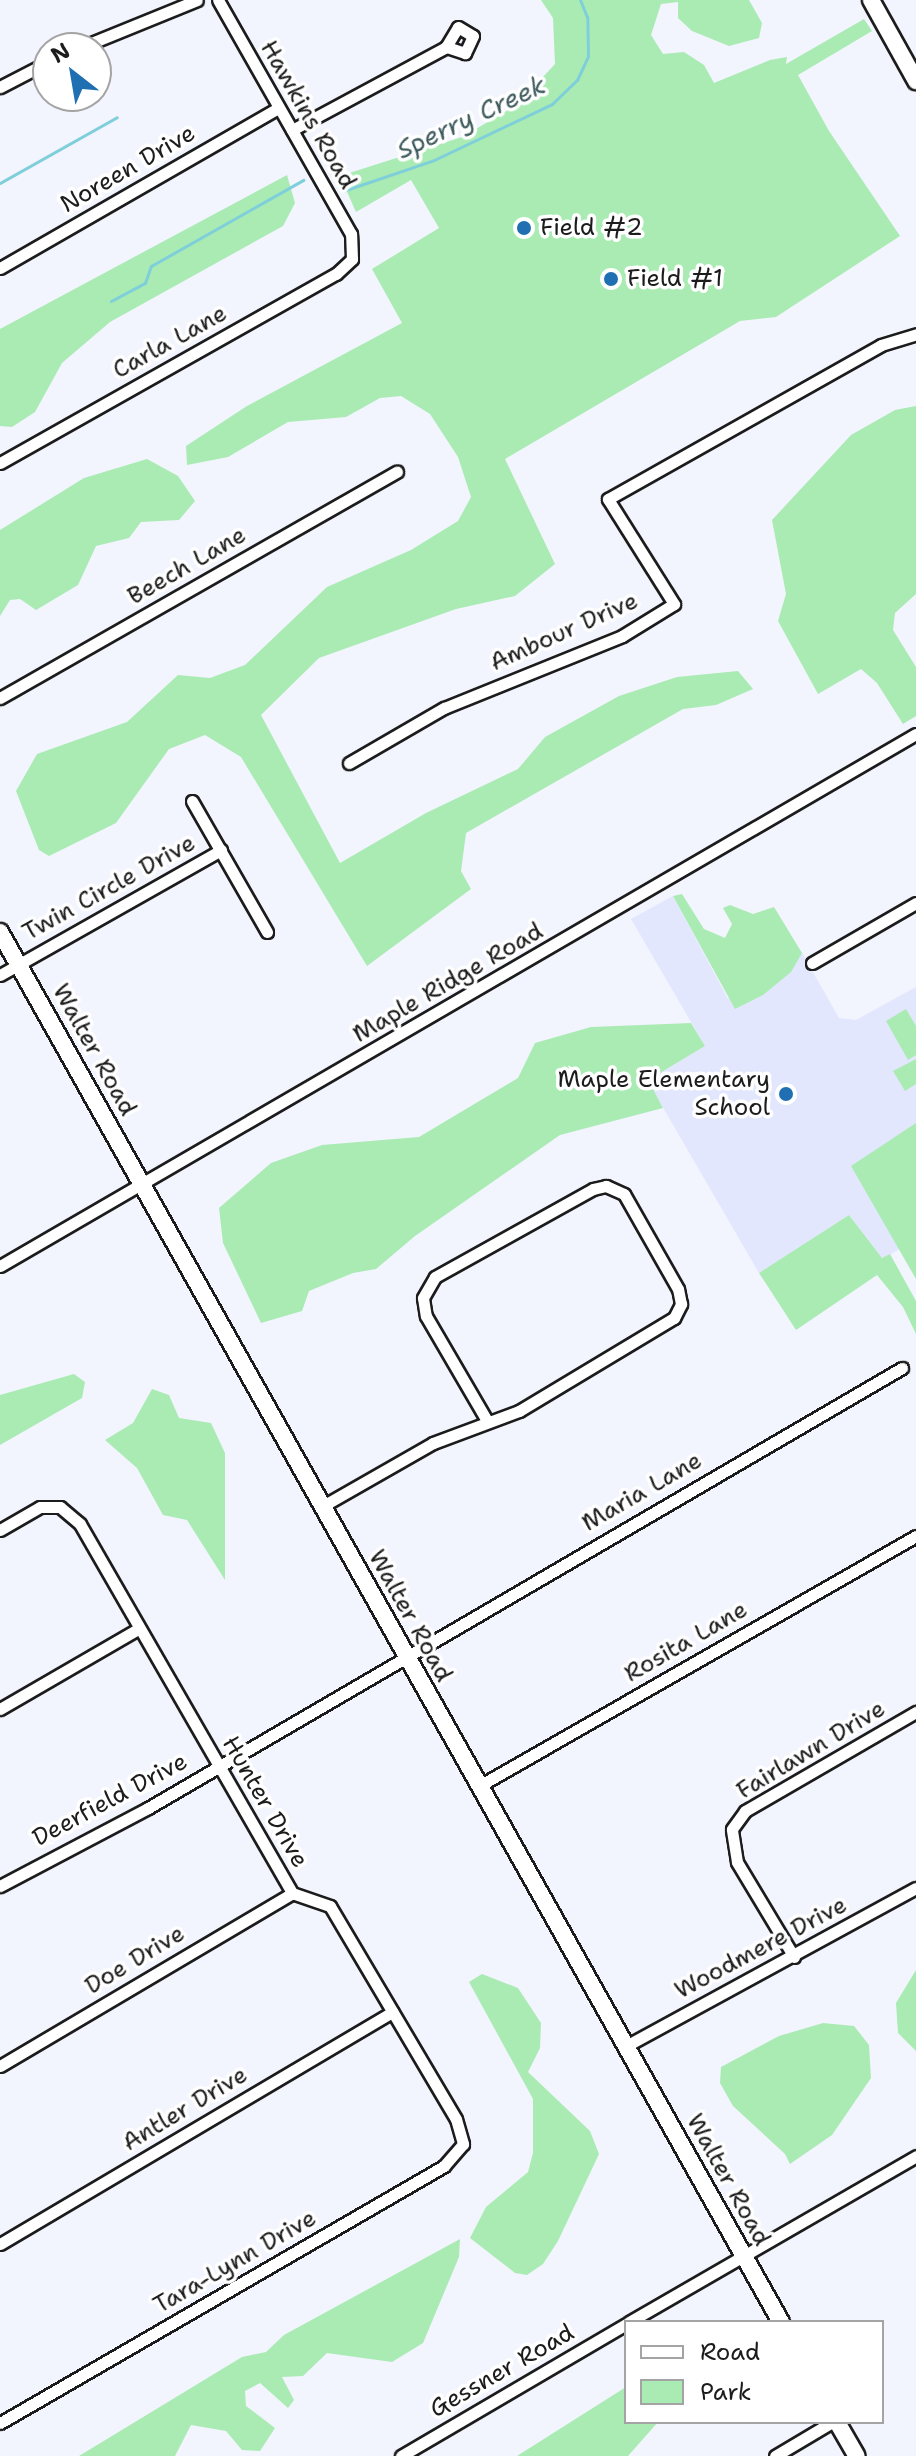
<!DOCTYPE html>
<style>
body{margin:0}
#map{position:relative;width:916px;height:2456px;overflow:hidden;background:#f2f4fe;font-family:"Shantell Sans",sans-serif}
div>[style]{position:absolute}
.built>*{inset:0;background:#e2e7fd}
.green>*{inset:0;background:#aaebb4}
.stream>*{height:3px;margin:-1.5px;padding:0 1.5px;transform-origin:1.5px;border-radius:1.5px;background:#7fcfda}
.roads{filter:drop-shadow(2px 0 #1c1c1c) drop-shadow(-2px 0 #1c1c1c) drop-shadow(0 2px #1c1c1c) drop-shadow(0 -2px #1c1c1c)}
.street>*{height:11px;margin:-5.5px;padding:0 5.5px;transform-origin:5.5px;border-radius:5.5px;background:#fff}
.secondary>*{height:16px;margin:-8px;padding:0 8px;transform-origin:8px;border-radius:8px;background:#fff}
.dots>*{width:22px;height:22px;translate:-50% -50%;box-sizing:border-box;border:4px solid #fff;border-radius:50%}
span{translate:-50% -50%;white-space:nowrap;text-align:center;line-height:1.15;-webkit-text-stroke:7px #fff;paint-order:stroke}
.street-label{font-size:24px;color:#1c1c1c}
.poi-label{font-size:24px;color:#1c1c1c}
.left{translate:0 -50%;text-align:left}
.right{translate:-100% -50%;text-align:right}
.water-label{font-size:26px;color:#3f5b5e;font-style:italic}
.legend{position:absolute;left:624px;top:2320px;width:260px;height:104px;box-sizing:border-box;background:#fff;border:2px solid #a4a4a4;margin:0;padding:10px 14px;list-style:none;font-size:24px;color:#1c1c1c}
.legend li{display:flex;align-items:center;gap:16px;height:40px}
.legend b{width:40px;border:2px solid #a4a4a4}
.north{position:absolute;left:32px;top:32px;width:80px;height:80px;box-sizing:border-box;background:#fff;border:2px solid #a4a4a4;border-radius:50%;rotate:329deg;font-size:22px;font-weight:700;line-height:32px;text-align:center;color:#1c1c1c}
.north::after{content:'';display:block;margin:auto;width:28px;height:36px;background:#1f6fb2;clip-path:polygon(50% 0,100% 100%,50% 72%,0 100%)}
</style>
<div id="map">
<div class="built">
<div style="clip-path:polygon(673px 896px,728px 999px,802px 953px,839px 1018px,856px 1020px,916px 987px,916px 1239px,883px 1259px,849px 1215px,759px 1273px,647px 1080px,705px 1046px,631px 919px)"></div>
</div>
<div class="green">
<div style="clip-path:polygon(541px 0,749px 0,762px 23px,759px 38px,729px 46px,692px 31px,678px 18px,678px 2px,661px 4px,651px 35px,663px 54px,684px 52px,704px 65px,714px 83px,770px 60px,787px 57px,786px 64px,864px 19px,872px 31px,798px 75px,829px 131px,900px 236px,776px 317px,740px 321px,505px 459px,555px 564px,515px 596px,456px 609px,319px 658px,261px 715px,340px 863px,426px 813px,518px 769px,545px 737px,619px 696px,677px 677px,738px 671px,753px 689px,716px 705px,683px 709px,466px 833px,461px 871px,471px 889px,367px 966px,241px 757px,205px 735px,169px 749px,116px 823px,49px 856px,39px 850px,16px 791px,37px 754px,127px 722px,178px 675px,210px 678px,245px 665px,327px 587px,411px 550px,458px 521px,471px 497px,458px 457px,430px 414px,401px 396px,380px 398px,346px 417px,288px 422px,228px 457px,187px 465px,186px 446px,247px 406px,402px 323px,372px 269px,439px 228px,411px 180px,356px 212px,340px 176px,462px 137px,517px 105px,555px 64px,553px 18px)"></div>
<div style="clip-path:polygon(287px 175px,295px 203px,283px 226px,110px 322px,62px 363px,35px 412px,12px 427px,0 426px,0 329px)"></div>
<div style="clip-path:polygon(916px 406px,916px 594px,895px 613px,893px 630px,916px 667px,916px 716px,903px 724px,877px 683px,861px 669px,818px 694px,778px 621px,786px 594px,772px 520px,851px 435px,895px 410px)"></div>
<div style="clip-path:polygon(147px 459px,178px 476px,195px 501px,179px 520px,141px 522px,129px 538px,96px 546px,78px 585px,36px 610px,20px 599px,10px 600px,0 616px,0 530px,84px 478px)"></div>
<div style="clip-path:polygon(682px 894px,704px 929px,725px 938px,732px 924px,723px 908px,730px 905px,753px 914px,774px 907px,802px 953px,791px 972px,763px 995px,735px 1009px,673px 896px)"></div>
<div style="clip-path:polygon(906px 1009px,916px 1026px,916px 1055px,908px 1060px,886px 1021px)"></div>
<div style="clip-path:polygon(691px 1023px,705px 1046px,648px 1080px,663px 1108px,560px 1135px,415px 1236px,376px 1269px,353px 1273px,309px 1291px,302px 1311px,261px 1323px,223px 1243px,219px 1208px,271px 1163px,322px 1145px,419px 1137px,518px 1078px,535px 1043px,591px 1027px)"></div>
<div style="clip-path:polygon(916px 1059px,916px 1084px,905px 1091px,893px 1071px)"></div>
<div style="clip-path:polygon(916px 1123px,916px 1279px,851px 1166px)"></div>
<div style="clip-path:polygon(849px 1215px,882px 1258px,890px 1254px,916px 1301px,916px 1334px,903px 1307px,877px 1275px,796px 1330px,759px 1273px)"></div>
<div style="clip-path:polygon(74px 1374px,85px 1382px,82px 1398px,0 1445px,0 1395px)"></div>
<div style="clip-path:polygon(152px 1389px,169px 1395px,179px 1418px,211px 1423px,225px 1453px,225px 1580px,187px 1520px,163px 1515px,137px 1468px,105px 1440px,133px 1423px)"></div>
<div style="clip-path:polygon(916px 1970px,916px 2051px,898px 2033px,896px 2003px)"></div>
<div style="clip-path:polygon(482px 1974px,518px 1988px,541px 2023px,540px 2048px,528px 2072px,590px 2131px,599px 2154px,558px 2241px,543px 2264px,527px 2275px,515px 2273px,470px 2238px,486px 2207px,528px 2172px,533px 2153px,533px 2099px,469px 1982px)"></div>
<div style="clip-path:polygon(823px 2023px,854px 2026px,869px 2045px,871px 2078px,832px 2135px,790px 2164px,785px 2154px,733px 2106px,720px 2083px,721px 2067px,779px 2036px)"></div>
<div style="clip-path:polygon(460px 2239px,459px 2257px,423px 2343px,392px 2362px,327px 2353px,303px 2376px,282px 2377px,294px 2400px,288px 2408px,260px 2383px,245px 2391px,246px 2406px,275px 2428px,260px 2451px,242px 2450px,226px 2431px,191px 2425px,175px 2456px,79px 2456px,242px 2357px,266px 2352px,284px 2335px)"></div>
<div style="clip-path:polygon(626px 2387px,626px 2422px,658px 2422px,628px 2456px,517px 2456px)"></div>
</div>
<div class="stream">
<div style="left:0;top:183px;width:134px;rotate:-29.4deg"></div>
<div style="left:343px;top:191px;width:96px;rotate:-18.8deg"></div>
<div style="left:434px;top:160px;width:131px;rotate:-25.4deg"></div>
<div style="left:552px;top:104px;width:35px;rotate:-44deg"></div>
<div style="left:577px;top:80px;width:26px;rotate:-65deg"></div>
<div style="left:588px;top:56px;width:39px;rotate:-91deg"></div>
<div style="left:587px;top:17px;width:18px;rotate:-112deg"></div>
<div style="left:111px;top:301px;width:38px;rotate:-28deg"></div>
<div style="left:145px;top:283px;width:18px;rotate:-71deg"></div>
<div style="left:151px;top:266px;width:175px;rotate:-29.5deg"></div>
</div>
<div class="roads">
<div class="street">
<div style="left:79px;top:48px;width:127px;rotate:-22.1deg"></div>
<div style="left:0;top:87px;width:54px;rotate:-27.5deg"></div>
<div style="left:292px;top:130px;width:175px;rotate:-28.3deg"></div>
<div style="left:446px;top:47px;width:23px;rotate:-59deg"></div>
<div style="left:458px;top:27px;width:17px;rotate:31deg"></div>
<div style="left:473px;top:36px;width:19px;rotate:115deg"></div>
<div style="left:465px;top:53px;width:20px;rotate:-162deg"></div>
<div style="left:0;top:268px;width:321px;rotate:-29.9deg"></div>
<div style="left:0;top:463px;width:386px;rotate:-29.4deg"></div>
<div style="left:336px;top:274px;width:22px;rotate:-43deg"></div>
<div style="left:352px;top:259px;width:25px;rotate:-92deg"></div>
<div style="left:351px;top:234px;width:269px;rotate:-119.6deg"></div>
<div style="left:0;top:698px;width:457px;rotate:-29.7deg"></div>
<div style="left:349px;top:763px;width:110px;rotate:-30.1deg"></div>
<div style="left:444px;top:708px;width:192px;rotate:-22deg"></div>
<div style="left:622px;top:636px;width:61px;rotate:-31.6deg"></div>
<div style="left:674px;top:604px;width:124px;rotate:-122.2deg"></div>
<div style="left:608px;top:499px;width:313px;rotate:-29.4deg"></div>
<div style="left:881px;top:345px;width:37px;rotate:-17deg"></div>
<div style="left:192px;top:801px;width:151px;rotate:60.2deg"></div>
<div style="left:812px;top:963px;width:120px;rotate:-30deg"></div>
<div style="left:0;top:975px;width:254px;rotate:-29.5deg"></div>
<div style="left:0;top:1266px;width:1059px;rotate:-30.15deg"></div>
<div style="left:321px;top:1507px;width:129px;rotate:-29.7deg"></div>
<div style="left:433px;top:1443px;width:92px;rotate:-20.4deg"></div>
<div style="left:519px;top:1411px;width:181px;rotate:-31deg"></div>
<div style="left:674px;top:1318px;width:16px;rotate:-63deg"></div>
<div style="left:681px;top:1304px;width:15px;rotate:-101deg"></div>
<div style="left:678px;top:1289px;width:109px;rotate:-119.6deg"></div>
<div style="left:624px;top:1194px;width:20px;rotate:-156deg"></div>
<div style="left:606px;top:1186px;width:13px;rotate:167deg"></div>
<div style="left:593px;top:1189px;width:181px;rotate:150.9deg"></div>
<div style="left:435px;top:1277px;width:24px;rotate:120deg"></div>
<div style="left:423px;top:1298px;width:18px;rotate:81deg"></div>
<div style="left:426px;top:1316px;width:119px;rotate:59.8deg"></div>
<div style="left:0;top:1530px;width:46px;rotate:-29.9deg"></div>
<div style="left:40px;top:1507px;width:20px"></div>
<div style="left:60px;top:1507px;width:26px;rotate:40deg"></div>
<div style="left:80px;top:1524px;width:426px;rotate:60.1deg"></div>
<div style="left:292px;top:1893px;width:40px;rotate:18.9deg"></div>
<div style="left:330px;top:1906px;width:247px;rotate:59.4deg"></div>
<div style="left:456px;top:2119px;width:26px;rotate:74deg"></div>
<div style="left:463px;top:2144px;width:29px;rotate:131deg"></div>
<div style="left:444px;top:2166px;width:513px;rotate:149.94deg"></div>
<div style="left:0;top:1709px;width:160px;rotate:-30.1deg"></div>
<div style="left:479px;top:1786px;width:503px;rotate:-29.77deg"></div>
<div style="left:0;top:1886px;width:167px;rotate:-27.8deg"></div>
<div style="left:148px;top:1808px;width:873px;rotate:-30.27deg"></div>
<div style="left:794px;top:1957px;width:111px;rotate:-121deg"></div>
<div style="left:737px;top:1862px;width:33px;rotate:-99deg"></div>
<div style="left:732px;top:1829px;width:22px;rotate:-54deg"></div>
<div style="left:745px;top:1811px;width:198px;rotate:-30.1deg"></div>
<div style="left:626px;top:2046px;width:330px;rotate:-28.6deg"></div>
<div style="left:0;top:2066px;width:339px;rotate:-30.6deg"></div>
<div style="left:0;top:2244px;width:456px;rotate:-30.6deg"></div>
<div style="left:629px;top:2322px;width:332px;rotate:-30deg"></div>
<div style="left:401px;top:2456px;width:261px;rotate:-30.4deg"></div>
<div style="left:775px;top:2456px;width:66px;rotate:-30.8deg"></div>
</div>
<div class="secondary">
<div style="left:871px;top:0;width:93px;rotate:60.9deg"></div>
<div style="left:0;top:932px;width:1594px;rotate:60.67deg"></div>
<div style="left:837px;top:2422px;width:39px;rotate:60deg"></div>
</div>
</div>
<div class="dots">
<div style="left:524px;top:228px;background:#1f6fb2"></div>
<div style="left:611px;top:279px;background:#1f6fb2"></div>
<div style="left:786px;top:1094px;background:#1f6fb2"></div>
</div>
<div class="street-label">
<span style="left:308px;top:115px;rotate:60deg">Hawkins Road</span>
<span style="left:128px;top:169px;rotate:-30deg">Noreen Drive</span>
<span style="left:170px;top:342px;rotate:-29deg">Carla Lane</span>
<span style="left:187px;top:566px;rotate:-30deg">Beech Lane</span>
<span style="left:564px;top:632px;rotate:-24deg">Ambour Drive</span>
<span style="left:109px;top:888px;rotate:-29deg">Twin Circle Drive</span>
<span style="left:448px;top:983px;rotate:-30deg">Maple Ridge Road</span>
<span style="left:94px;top:1050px;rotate:61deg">Walter Road</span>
<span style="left:642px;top:1492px;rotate:-30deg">Maria Lane</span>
<span style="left:410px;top:1616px;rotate:61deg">Walter Road</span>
<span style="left:686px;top:1642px;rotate:-30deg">Rosita Lane</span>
<span style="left:811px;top:1750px;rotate:-31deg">Fairlawn Drive</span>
<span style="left:110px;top:1800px;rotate:-28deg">Deerfield Drive</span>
<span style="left:265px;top:1802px;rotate:60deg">Hunter Drive</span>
<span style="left:761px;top:1948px;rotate:-28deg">Woodmere Drive</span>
<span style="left:135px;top:1960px;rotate:-31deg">Doe Drive</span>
<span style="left:185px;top:2109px;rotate:-31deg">Antler Drive</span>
<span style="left:728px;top:2180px;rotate:61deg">Walter Road</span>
<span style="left:235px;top:2262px;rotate:-30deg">Tara-Lynn Drive</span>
<span style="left:502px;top:2371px;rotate:-30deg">Gessner Road</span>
</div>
<div class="poi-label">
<span class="left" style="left:540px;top:228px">Field #2</span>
<span class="left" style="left:627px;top:279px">Field #1</span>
<span class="right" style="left:770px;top:1094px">Maple Elementary<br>School</span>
</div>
<div class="water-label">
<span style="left:471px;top:117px;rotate:-25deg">Sperry Creek</span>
</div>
<ul class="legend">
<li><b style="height:10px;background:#fff"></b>Road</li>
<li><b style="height:22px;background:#aaebb4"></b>Park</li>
</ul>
<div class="north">N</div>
</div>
